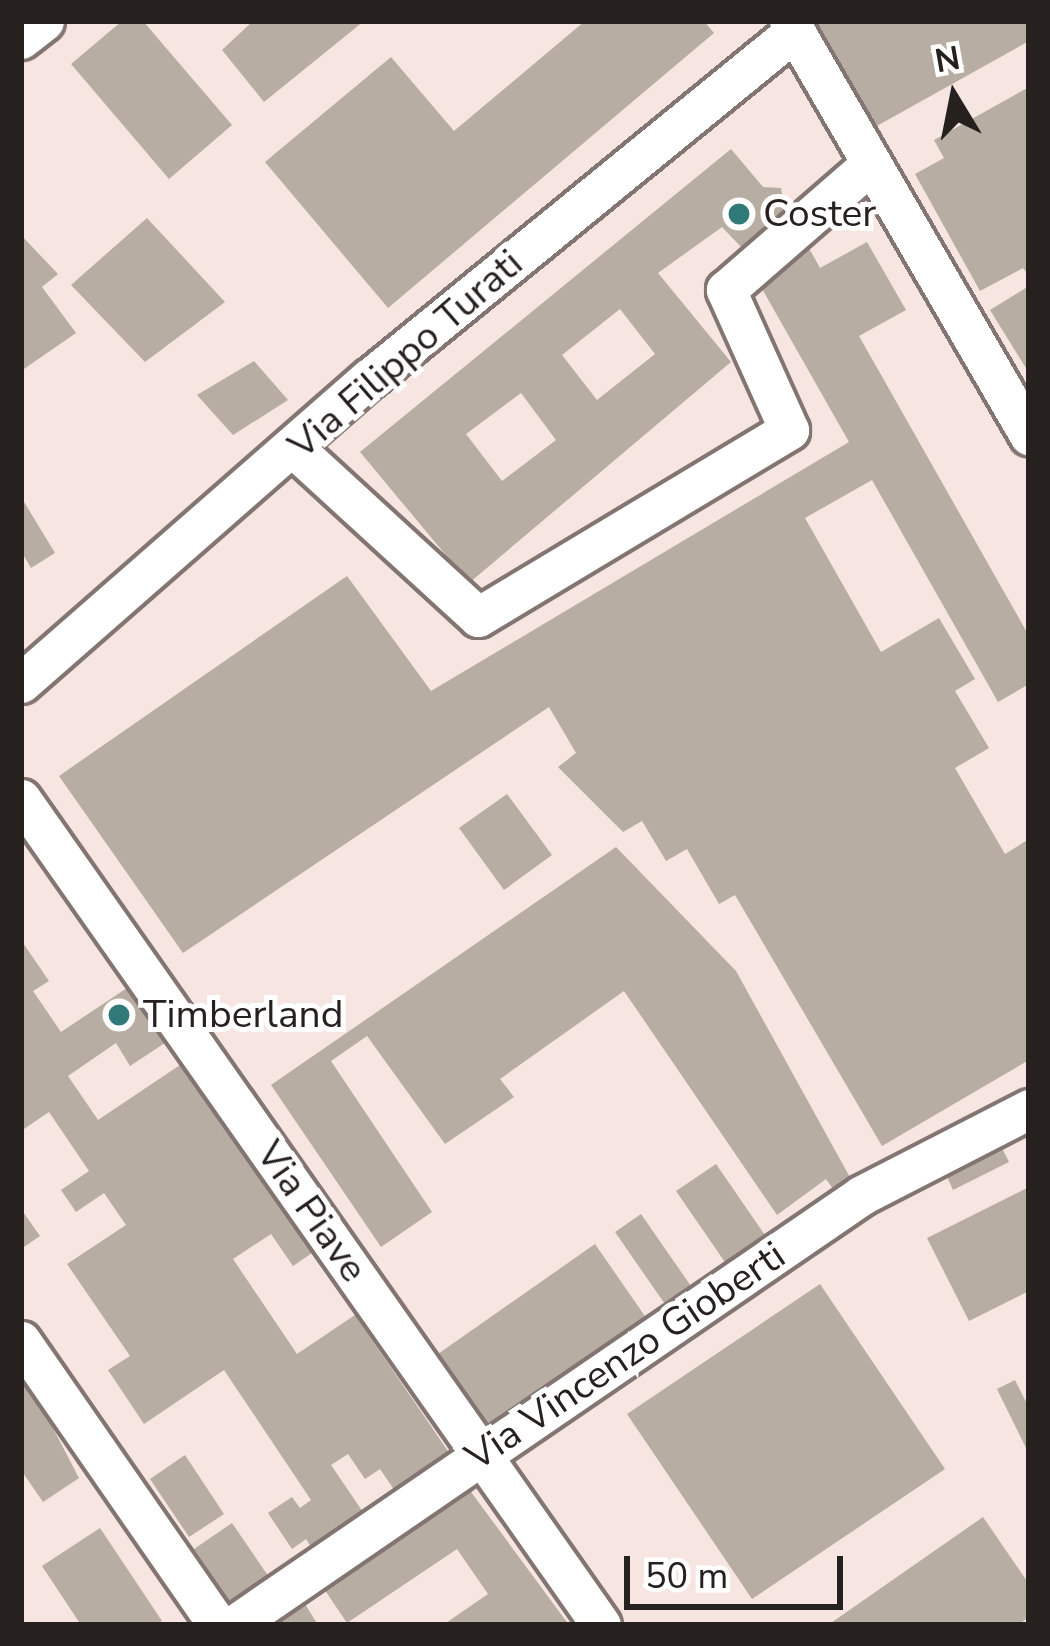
<!DOCTYPE html>
<style>
body{margin:0}
#map{position:relative;width:1050px;height:1646px;overflow:hidden;background:#f6e5e1;font-family:"Nunito Sans",sans-serif}
div>[style]{position:absolute}
.building>*{inset:0;background:#b7ada2}
.roads{filter:drop-shadow(3px 0 #837571) drop-shadow(-3px 0 #837571) drop-shadow(0 3px #837571) drop-shadow(0 -3px #837571)}
.minor>*{height:39px;margin:-19.5px;padding:0 19.5px;transform-origin:19.5px;border-radius:19.5px;background:#fff}
.dots>*{width:33px;height:33px;translate:-50% -50%;box-sizing:border-box;border:6px solid #fff;border-radius:50%}
span{translate:-50% -50%;white-space:nowrap;text-align:center;line-height:1.15;-webkit-text-stroke:10px #fff;paint-order:stroke}
.poi-label{font-size:39px;color:#26201e}
.left{translate:0 -50%;text-align:left}
.street-label{font-size:39px;color:#26201e}
.frame{position:absolute;inset:0;border:24px solid #26201e;pointer-events:none}
.north{position:absolute;left:894px;top:36px;width:120px;height:120px;-webkit-text-stroke:9px #fff;paint-order:stroke;rotate:350deg;font-size:33px;font-weight:700;line-height:48px;text-align:center;color:#26201e}
.north::after{content:'';display:block;margin:auto;width:42px;height:54px;background:#26201e;clip-path:polygon(50% 0,100% 100%,50% 72%,0 100%)}
.scale{position:absolute;left:624px;top:1556px;width:219px;height:54px;box-sizing:border-box;border:6px solid #26201e;border-top:0;padding-left:15px;font-size:36px;line-height:42px;white-space:nowrap;color:#26201e;-webkit-text-stroke:9px #fff;paint-order:stroke}
</style>
<div id="map">
<div class="building">
<div style="clip-path:polygon(122px 21px,143px 21px,232px 125px,169px 179px,71px 64px)"></div>
<div style="clip-path:polygon(253px 21px,364px 21px,264px 102px,222px 50px)"></div>
<div style="clip-path:polygon(585px 21px,704px 21px,714px 33px,388px 308px,265px 162px,391px 57px,454px 131px)"></div>
<div style="clip-path:polygon(815px 21px,1029px 21px,1029px 41px,875px 127px)"></div>
<div style="clip-path:polygon(1029px 87px,1029px 276px,1023px 268px,980px 291px,915px 174px,944px 158px,934px 140px)"></div>
<div style="clip-path:polygon(evenodd,731px 149px,763px 187px,781px 188px,785px 210px,743px 249px,722px 227px,658px 273px,731px 362px,469px 583px,360px 452px,731px 149px,620px 309px,655px 354px,597px 400px,562px 355px,620px 309px,731px 149px,521px 393px,556px 440px,502px 481px,466px 434px,521px 393px)"></div>
<div style="clip-path:polygon(147px 218px,225px 302px,145px 362px,71px 285px)"></div>
<div style="clip-path:polygon(21px 235px,58px 274px,42px 287px,76px 333px,21px 371px)"></div>
<div style="clip-path:polygon(805px 241px,820px 268px,867px 242px,906px 310px,859px 336px,1029px 636px,1029px 684px,998px 702px,872px 480px,805px 518px,881px 652px,939px 618px,975px 679px,955px 691px,989px 748px,955px 768px,1005px 854px,1029px 839px,1029px 1060px,882px 1146px,735px 895px,719px 904px,687px 849px,666px 861px,642px 821px,623px 832px,558px 767px,576px 753px,549px 707px,183px 953px,59px 776px,347px 576px,431px 691px,849px 442px,752px 271px)"></div>
<div style="clip-path:polygon(1029px 286px,1029px 373px,990px 310px)"></div>
<div style="clip-path:polygon(254px 361px,288px 400px,233px 435px,197px 395px)"></div>
<div style="clip-path:polygon(21px 497px,55px 553px,31px 568px,21px 551px)"></div>
<div style="clip-path:polygon(507px 794px,552px 855px,504px 890px,459px 828px)"></div>
<div style="clip-path:polygon(616px 847px,736px 971px,852px 1181px,835px 1192px,826px 1179px,777px 1215px,624px 991px,500px 1079px,514px 1097px,445px 1144px,367px 1036px,331px 1061px,432px 1212px,381px 1247px,271px 1085px)"></div>
<div style="clip-path:polygon(21px 940px,49px 981px,33px 991px,61px 1032px,130px 986px,168px 1041px,130px 1066px,116px 1043px,68px 1076px,98px 1120px,183px 1063px,312px 1253px,293px 1266px,271px 1234px,233px 1259px,297px 1354px,355px 1315px,450px 1454px,395px 1491px,380px 1469px,365px 1479px,348px 1454px,331px 1465px,365px 1515px,313px 1550px,306px 1539px,292px 1549px,268px 1513px,292px 1497px,300px 1508px,311px 1500px,224px 1370px,144px 1424px,108px 1370px,130px 1356px,67px 1264px,126px 1225px,104px 1193px,76px 1212px,61px 1190px,89px 1171px,49px 1112px,21px 1131px)"></div>
<div style="clip-path:polygon(999px 1142px,1009px 1162px,953px 1190px,944px 1170px)"></div>
<div style="clip-path:polygon(716px 1164px,769px 1241px,729px 1268px,676px 1191px)"></div>
<div style="clip-path:polygon(1029px 1187px,1029px 1291px,969px 1321px,927px 1238px)"></div>
<div style="clip-path:polygon(21px 1209px,40px 1236px,21px 1249px)"></div>
<div style="clip-path:polygon(641px 1214px,693px 1289px,667px 1307px,615px 1232px)"></div>
<div style="clip-path:polygon(595px 1244px,649px 1322px,489px 1433px,435px 1356px)"></div>
<div style="clip-path:polygon(820px 1284px,945px 1469px,752px 1599px,627px 1414px)"></div>
<div style="clip-path:polygon(21px 1367px,79px 1478px,43px 1502px,21px 1470px)"></div>
<div style="clip-path:polygon(1015px 1380px,1029px 1408px,1029px 1454px,997px 1389px)"></div>
<div style="clip-path:polygon(185px 1455px,224px 1514px,189px 1537px,150px 1479px)"></div>
<div style="clip-path:polygon(463px 1481px,569px 1625px,443px 1625px,488px 1594px,457px 1549px,347px 1623px,316px 1577px)"></div>
<div style="clip-path:polygon(983px 1517px,1029px 1584px,1029px 1617px,1018px 1625px,828px 1625px)"></div>
<div style="clip-path:polygon(232px 1523px,271px 1580px,233px 1606px,194px 1549px)"></div>
<div style="clip-path:polygon(100px 1528px,162px 1621px,155px 1625px,81px 1625px,42px 1566px)"></div>
<div style="clip-path:polygon(300px 1596px,318px 1625px,255px 1625px)"></div>
</div>
<div class="roads">
<div class="minor">
<div style="left:789px;top:21px;width:479px;rotate:59.9deg"></div>
<div style="left:21px;top:39px;width:29px;rotate:-38deg"></div>
<div style="left:296px;top:450px;width:247px;rotate:42.5deg"></div>
<div style="left:478px;top:617px;width:363px;rotate:-31deg"></div>
<div style="left:789px;top:430px;width:154px;rotate:-114.2deg"></div>
<div style="left:726px;top:290px;width:192px;rotate:-41deg"></div>
<div style="left:21px;top:683px;width:463px;rotate:-41.2deg"></div>
<div style="left:370px;top:378px;width:549px;rotate:-39.23deg"></div>
<div style="left:21px;top:799px;width:1009px;rotate:54.92deg"></div>
<div style="left:21px;top:1341px;width:346px;rotate:55.3deg"></div>
<div style="left:234px;top:1625px;width:761px;rotate:-34.4deg"></div>
<div style="left:862px;top:1195px;width:188px;rotate:-27.2deg"></div>
</div>
</div>
<div class="dots">
<div style="left:739px;top:214px;background:#307978"></div>
<div style="left:119px;top:1015px;background:#307978"></div>
</div>
<div class="poi-label">
<span class="left" style="left:763px;top:214px">Coster</span>
<span class="left" style="left:143px;top:1015px">Timberland</span>
</div>
<div class="street-label">
<span style="left:406px;top:355px;rotate:-41deg">Via Filippo Turati</span>
<span style="left:311px;top:1212px;rotate:55deg">Via Piave</span>
<span style="left:626px;top:1357px;rotate:-34deg">Via Vincenzo Gioberti</span>
</div>
<div class="frame"></div>
<div class="north">N</div>
<div class="scale">50 m</div>
</div>
